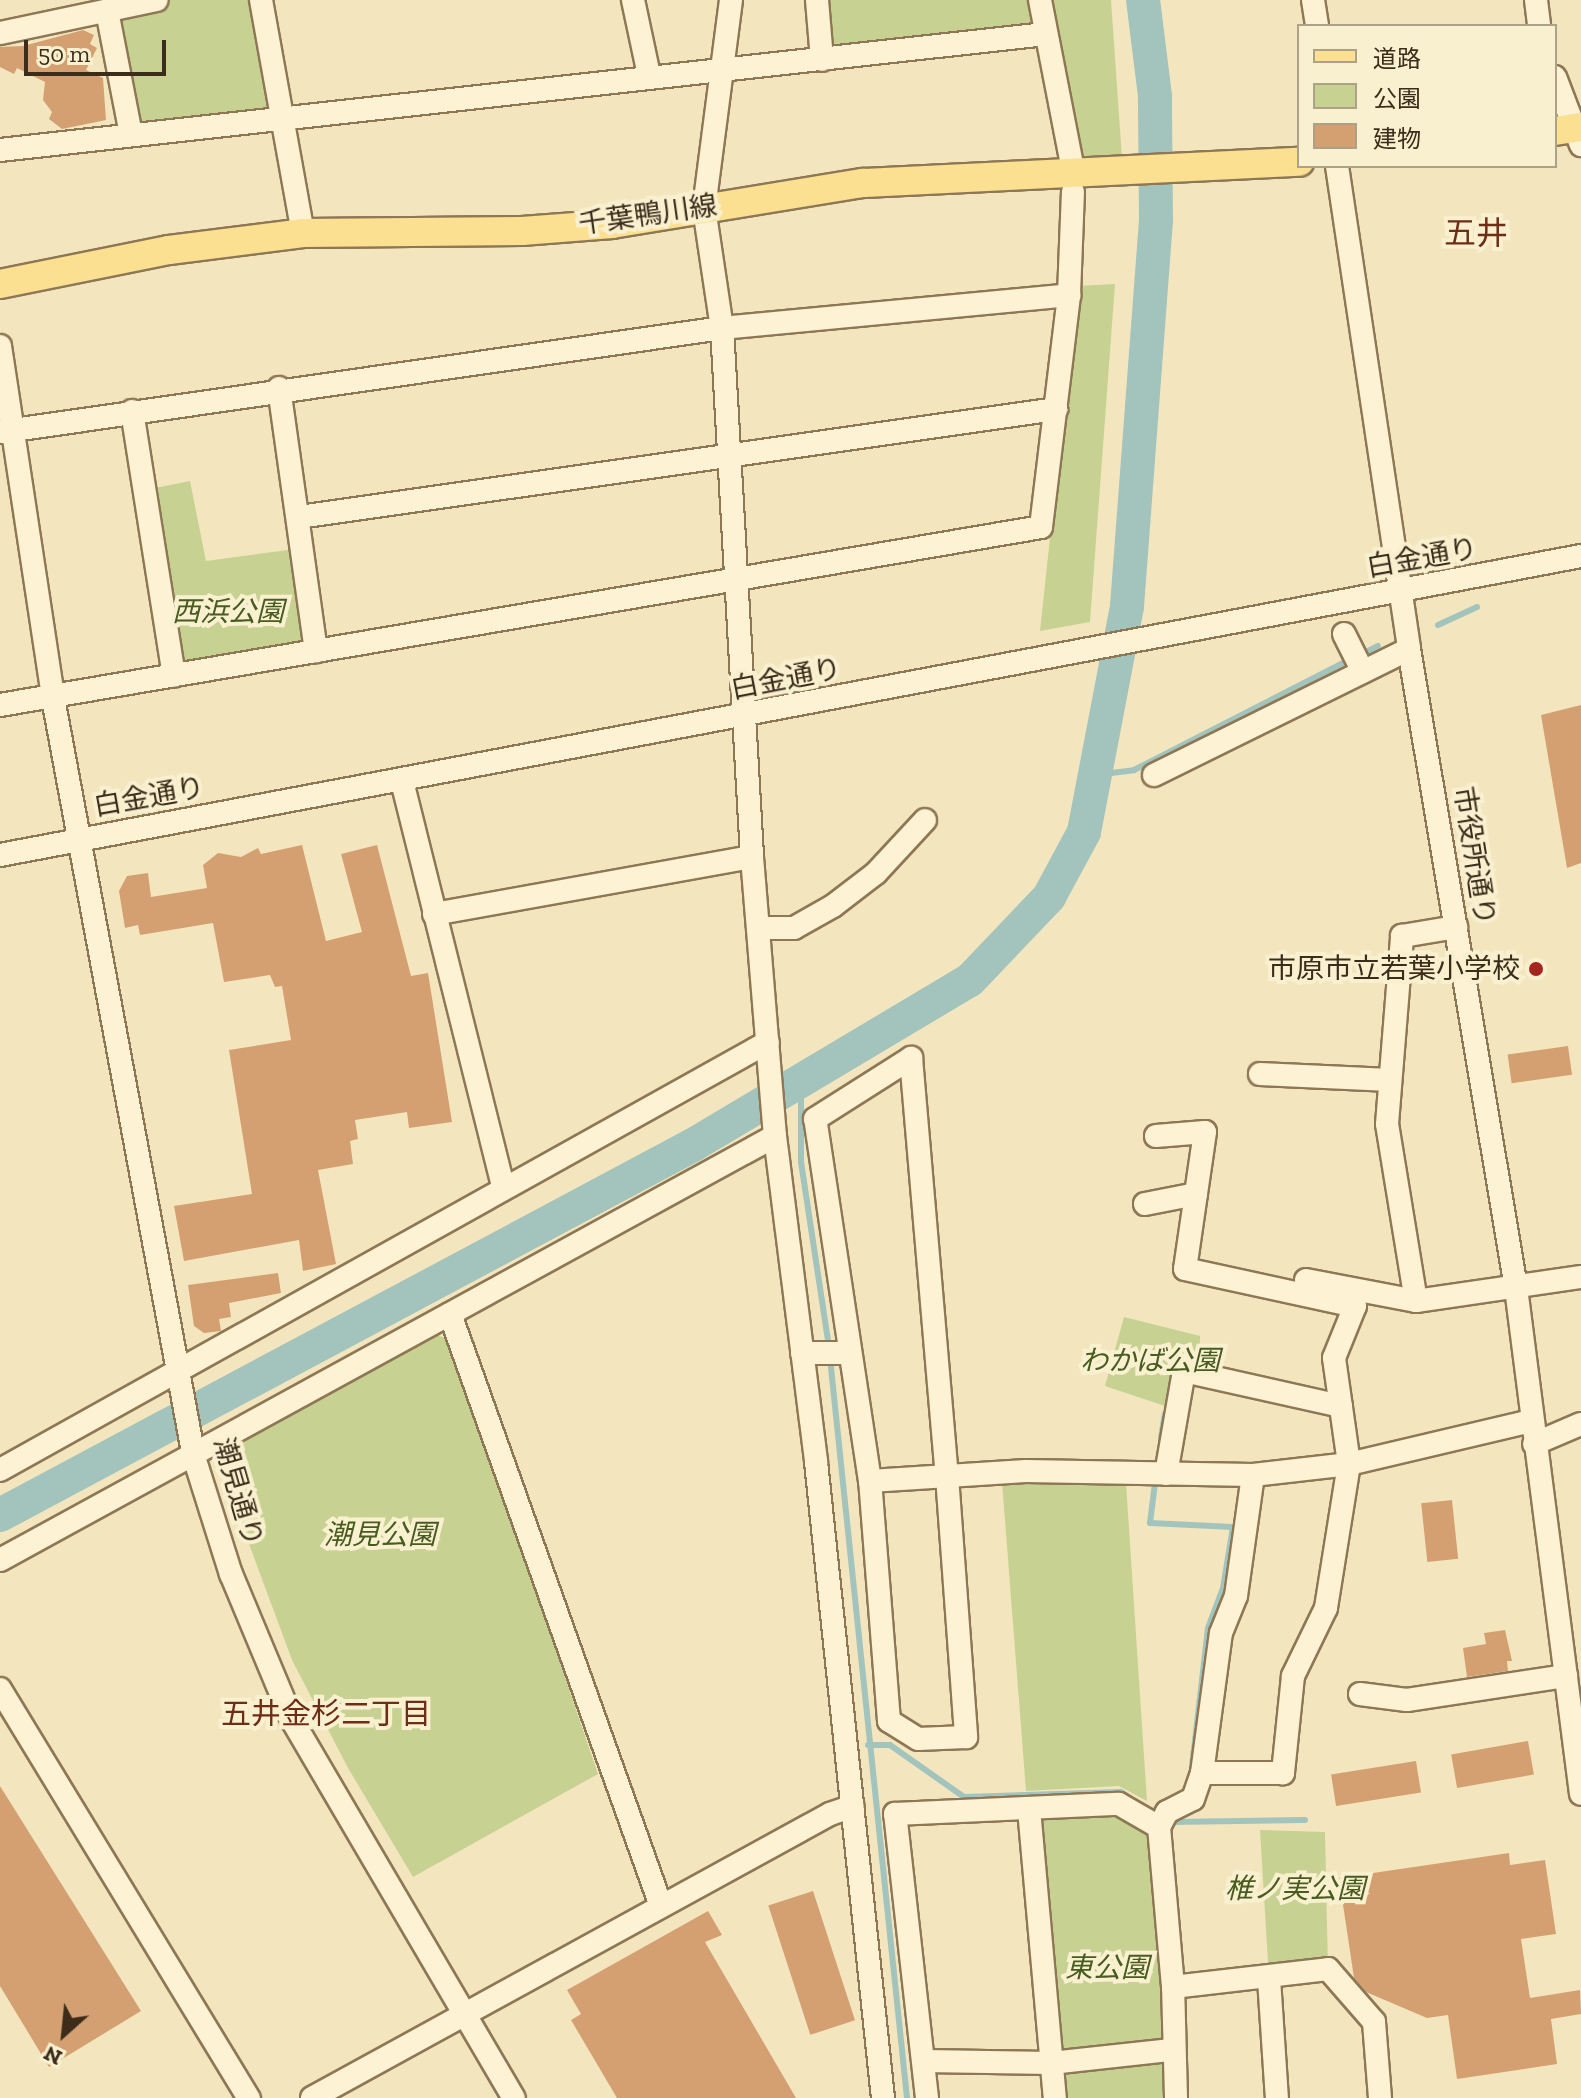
<!DOCTYPE html>
<html>
<head>
<meta charset="utf-8">
<style>
	body { margin:0 }
	#map { position:relative; width:1581px; height:2098px; overflow:hidden; background:#f3e6bf; font-family:"Zilla Slab","Noto Sans JP",serif }
	div>[style] { position:absolute }
	[style*='--x'] { left:calc(var(--x)*1px); top:calc(var(--y)*1px); width:calc(var(--w)*1px); rotate:calc(var(--a)*1deg) }
	.green>* { inset:0; background:#c7d292 }
	.stream>* { height:6px; margin:-3px; padding:0 3px; transform-origin:3px; border-radius:3px; background:#a3c4bc }
	.river>* { height:34px; margin:-17px; padding:0 17px; transform-origin:17px; border-radius:17px; background:#a3c4bc }
	.building>* { inset:0; background:#d5a071; transform-origin:0 0 }
	.roads { filter:drop-shadow(2px 0 #8e7755) drop-shadow(-2px 0 #8e7755) drop-shadow(0 2px #8e7755) drop-shadow(0 -2px #8e7755) }
	.minor>* { height:22px; margin:-11px; padding:0 11px; transform-origin:11px; border-radius:11px; background:#fdf3d4 }
	.major>* { height:28px; margin:-14px; padding:0 14px; transform-origin:14px; border-radius:14px; background:#fbe092 }
	.dots>* { width:22px; height:22px; translate:-50% -50%; box-sizing:border-box; border:4px solid #f9f0d0; border-radius:50% }
	span { translate:-50% -50%; white-space:nowrap; text-align:center; line-height:1.15; -webkit-text-stroke:8px #f9f0d0; paint-order:stroke }
	.street-label { font-size:28px; color:#3c2d1b }
	.park-label { font-size:28px; color:#485b20; font-style:italic }
	.poi-label { font-size:28px; color:#3c2d1b }
	.right { translate:-100% -50%; text-align:right }
	.neighbourhood-label { font-size:30px; color:#6d2d16 }
	.quarter-label { font-size:32px; color:#6d2d16 }
	.legend { position:absolute; left:1297px; top:24px; width:260px; height:144px; box-sizing:border-box; background:#f9f0d0; border:2px solid #ada288; margin:0; padding:10px 14px; list-style:none; font-size:24px; color:#3c2d1b }
	.legend li { display:flex; align-items:center; gap:16px; height:40px }
	.legend b { width:40px; border:2px solid #ada288 }
	.north { position:absolute; left:24px; top:1994px; width:80px; height:80px; -webkit-text-stroke:6px #f9f0d0; paint-order:stroke; rotate:207deg; font-size:22px; font-weight:700; line-height:32px; text-align:center; color:#3c2d1b }
	.north::after { content:''; display:block; margin:auto; width:28px; height:36px; background:#3c2d1b; clip-path:polygon(50% 0,100% 100%,50% 72%,0 100%) }
	.scale { position:absolute; left:24px; top:40px; width:142px; height:36px; box-sizing:border-box; border:4px solid #3c2d1b; border-top:0; padding-left:10px; font-size:24px; line-height:28px; white-space:nowrap; color:#3c2d1b; -webkit-text-stroke:6px #f9f0d0; paint-order:stroke }
</style>
</head>
<body>
<div id="map">
	<div class="green">
		<div style="clip-path:polygon(157px 0,261px 0,281px 120px,131px 134px,107px 11px)"></div>
		<div style="clip-path:polygon(823px 0,1034px 0,1034px 26px,835px 51px,828px 46px)"></div>
		<div style="clip-path:polygon(1048px 0,1111px 0,1122px 158px,1077px 162px)"></div>
		<div style="clip-path:polygon(1115px 284px,1090px 622px,1040px 631px,1077px 286px)"></div>
		<div style="clip-path:polygon(190px 481px,206px 561px,303px 548px,316px 651px,174px 676px,145px 490px)"></div>
		<div style="clip-path:polygon(1124px 1317px,1200px 1336px,1199px 1375px,1184px 1371px,1177px 1410px,1105px 1386px)"></div>
		<div style="clip-path:polygon(436px 1335px,450px 1339px,598px 1774px,413px 1877px,348px 1768px,292px 1660px,219px 1463px,222px 1449px)"></div>
		<div style="clip-path:polygon(1002px 1482px,1126px 1483px,1147px 1801px,1119px 1786px,1026px 1791px)"></div>
		<div style="clip-path:polygon(1119px 1804px,1159px 1827px,1176px 2098px,1055px 2098px,1029px 1809px)"></div>
		<div style="clip-path:polygon(1260px 1830px,1325px 1832px,1328px 1969px,1269px 1979px)"></div>
	</div>
	<div class="stream">
		<div style="--x:1438;--y:625;--w:43;--a:-24.8"></div>
		<div style="--x:1360;--y:655;--w:20;--a:-27"></div>
		<div style="--x:1095;--y:775;--w:39;--a:-7"></div>
		<div style="--x:1134;--y:770;--w:242;--a:-27.1"></div>
		<div style="--x:801;--y:1081;--w:81;--a:90"></div>
		<div style="--x:801;--y:1162;--w:187;--a:81.4"></div>
		<div style="--x:830;--y:1358;--w:744;--a:84.06"></div>
		<div style="--x:1161;--y:1438;--w:24;--a:-81"></div>
		<div style="--x:1155;--y:1483;--w:40;--a:97.1"></div>
		<div style="--x:1150;--y:1523;--w:83;--a:2.8"></div>
		<div style="--x:1233;--y:1527;--w:62;--a:99.3"></div>
		<div style="--x:1223;--y:1588;--w:43;--a:110.6"></div>
		<div style="--x:1208;--y:1628;--w:140;--a:96.6"></div>
		<div style="--x:868;--y:1745;--w:22;--a:0"></div>
		<div style="--x:890;--y:1745;--w:90;--a:35.1"></div>
		<div style="--x:964;--y:1797;--w:157;--a:-1.8"></div>
		<div style="--x:1121;--y:1792;--w:11;--a:34"></div>
		<div style="--x:1172;--y:1822;--w:133;--a:-0.9"></div>
	</div>
	<div class="river">
		<div style="--x:0;--y:1515;--w:786;--a:-28.1"></div>
		<div style="--x:693;--y:1145;--w:322;--a:-30.8"></div>
		<div style="--x:970;--y:980;--w:115;--a:-46.4"></div>
		<div style="--x:1049;--y:897;--w:74;--a:-61.7"></div>
		<div style="--x:1084;--y:832;--w:230;--a:-79.2"></div>
		<div style="--x:1127;--y:606;--w:388;--a:-85.7"></div>
		<div style="--x:1156;--y:219;--w:123;--a:-90.5"></div>
		<div style="--x:1155;--y:96;--w:97;--a:-97.1"></div>
	</div>
	<div class="building">
		<div style="clip-path:polygon(83px 30px,94px 35px,90px 44px,97px 48px,86px 70px,103px 78px,106px 120px,62px 129px,49px 119px,52px 112px,43px 100px,45px 82px,17px 68px,14px 74px,0 67px,0 47px,23px 46px)"></div>
		<div style="clip-path:polygon(1581px 705px,1581px 863px,1567px 868px,1541px 715px)"></div>
		<div style="clip-path:polygon(302px 845px,326px 941px,362px 932px,341px 854px,377px 845px,411px 976px,428px 973px,452px 1122px,409px 1128px,407px 1112px,355px 1120px,358px 1139px,350px 1141px,353px 1164px,318px 1170px,336px 1264px,303px 1271px,299px 1240px,184px 1261px,174px 1206px,252px 1194px,229px 1050px,291px 1040px,282px 986px,275px 987px,270px 975px,224px 982px,213px 923px,140px 935px,138px 925px,125px 928px,119px 891px,127px 876px,148px 873px,151px 897px,207px 888px,203px 865px,218px 853px,241px 857px,258px 848px,261px 854px)"></div>
		<div style="left:1568px;top:1046px;width:29px;height:61px;rotate:82deg"></div>
		<div style="clip-path:polygon(278px 1273px,281px 1293px,229px 1303px,231px 1317px,219px 1319px,221px 1331px,204px 1333px,194px 1326px,188px 1285px)"></div>
		<div style="left:1452px;top:1500px;width:59px;height:31px;rotate:84deg"></div>
		<div style="clip-path:polygon(1505px 1630px,1512px 1661px,1507px 1661px,1508px 1671px,1467px 1677px,1463px 1648px,1486px 1644px,1484px 1633px)"></div>
		<div style="left:1528px;top:1741px;width:34px;height:78px;rotate:80deg"></div>
		<div style="left:1416px;top:1761px;width:32px;height:86px;rotate:81deg"></div>
		<div style="clip-path:polygon(0 1786px,141px 2011px,49px 2067px,0 1986px)"></div>
		<div style="clip-path:polygon(1509px 1853px,1510px 1865px,1545px 1860px,1556px 1934px,1521px 1939px,1530px 1998px,1580px 1990px,1581px 2014px,1551px 2019px,1557px 2064px,1457px 2079px,1448px 2015px,1427px 2018px,1366px 1992px,1354px 1978px,1339px 1878px)"></div>
		<div style="left:813px;top:1891px;width:136px;height:47px;rotate:72deg"></div>
		<div style="clip-path:polygon(708px 1911px,722px 1935px,705px 1942px,796px 2098px,617px 2098px,571px 2020px,581px 2014px,567px 1990px)"></div>
	</div>
	<div class="roads">
		<div class="minor">
			<div style="--x:261;--y:0;--w:237;--a:79.8"></div>
			<div style="--x:633;--y:0;--w:77;--a:78"></div>
			<div style="--x:731;--y:0;--w:210;--a:97.4"></div>
			<div style="--x:704;--y:208;--w:121;--a:81.5"></div>
			<div style="--x:722;--y:328;--w:530;--a:86.75"></div>
			<div style="--x:752;--y:857;--w:280;--a:85.3"></div>
			<div style="--x:775;--y:1136;--w:329;--a:82.8"></div>
			<div style="--x:816;--y:1462;--w:640;--a:83.99"></div>
			<div style="--x:817;--y:0;--w:60;--a:85.2"></div>
			<div style="--x:1040;--y:0;--w:173;--a:79"></div>
			<div style="--x:1313;--y:0;--w:26;--a:81"></div>
			<div style="--x:1536;--y:0;--w:26;--a:83"></div>
			<div style="--x:107;--y:11;--w:125;--a:79"></div>
			<div style="--x:0;--y:33;--w:160;--a:-11.9"></div>
			<div style="--x:1555;--y:77;--w:73;--a:69.1"></div>
			<div style="--x:0;--y:150;--w:1052;--a:-6.33"></div>
			<div style="--x:1337;--y:166;--w:488;--a:81.5"></div>
			<div style="--x:1409;--y:649;--w:648;--a:80.49"></div>
			<div style="--x:1516;--y:1288;--w:510;--a:82.68"></div>
			<div style="--x:0;--y:346;--w:356;--a:81.4"></div>
			<div style="--x:53;--y:698;--w:772;--a:79.48"></div>
			<div style="--x:194;--y:1457;--w:123;--a:72.5"></div>
			<div style="--x:231;--y:1574;--w:158;--a:67.3"></div>
			<div style="--x:292;--y:1720;--w:438;--a:59.6"></div>
			<div style="--x:279;--y:388;--w:266;--a:82"></div>
			<div style="--x:132;--y:411;--w:268;--a:81"></div>
			<div style="--x:0;--y:432;--w:729;--a:-8.2"></div>
			<div style="--x:722;--y:328;--w:349;--a:-5.4"></div>
			<div style="--x:299;--y:517;--w:765;--a:-8.12"></div>
			<div style="--x:1344;--y:634;--w:42;--a:63.4"></div>
			<div style="--x:0;--y:705;--w:1056;--a:-9.7"></div>
			<div style="--x:1041;--y:527;--w:234;--a:-83.1"></div>
			<div style="--x:1069;--y:295;--w:103;--a:-87.8"></div>
			<div style="--x:1154;--y:775;--w:284;--a:-26.3"></div>
			<div style="--x:402;--y:781;--w:417;--a:76"></div>
			<div style="--x:0;--y:855;--w:1609;--a:-10.71"></div>
			<div style="--x:434;--y:914;--w:323;--a:-10.2"></div>
			<div style="--x:758;--y:928;--w:36;--a:0"></div>
			<div style="--x:794;--y:928;--w:45;--a:-29.4"></div>
			<div style="--x:833;--y:906;--w:54;--a:-37.5"></div>
			<div style="--x:876;--y:873;--w:72;--a:-47.2"></div>
			<div style="--x:911;--y:1058;--w:420;--a:85.1"></div>
			<div style="--x:947;--y:1476;--w:262;--a:85.8"></div>
			<div style="--x:966;--y:1737;--w:48;--a:177.6"></div>
			<div style="--x:918;--y:1739;--w:34;--a:-148"></div>
			<div style="--x:889;--y:1721;--w:241;--a:-94.5"></div>
			<div style="--x:870;--y:1481;--w:366;--a:-98.6"></div>
			<div style="--x:815;--y:1119;--w:114;--a:-32.4"></div>
			<div style="--x:1260;--y:1074;--w:130;--a:2.6"></div>
			<div style="--x:1156;--y:1136;--w:49;--a:-4.7"></div>
			<div style="--x:1205;--y:1132;--w:138;--a:98.3"></div>
			<div style="--x:1185;--y:1269;--w:174;--a:12.3"></div>
			<div style="--x:1355;--y:1306;--w:56;--a:112"></div>
			<div style="--x:1334;--y:1358;--w:107;--a:81.9"></div>
			<div style="--x:1349;--y:1464;--w:146;--a:99.1"></div>
			<div style="--x:1326;--y:1608;--w:76;--a:115.9"></div>
			<div style="--x:1293;--y:1676;--w:98;--a:95.9"></div>
			<div style="--x:1283;--y:1773;--w:81;--a:180"></div>
			<div style="--x:1145;--y:1204;--w:52;--a:-11.1"></div>
			<div style="--x:1306;--y:1280;--w:112;--a:10.8"></div>
			<div style="--x:1416;--y:1301;--w:167;--a:-8.3"></div>
			<div style="--x:1416;--y:1301;--w:179;--a:-99.3"></div>
			<div style="--x:1387;--y:1124;--w:189;--a:-85.4"></div>
			<div style="--x:1402;--y:936;--w:55;--a:-9.5"></div>
			<div style="--x:450;--y:1314;--w:628;--a:70.38"></div>
			<div style="--x:802;--y:1353;--w:48;--a:0"></div>
			<div style="--x:1534;--y:1444;--w:51;--a:-23.1"></div>
			<div style="--x:0;--y:1470;--w:879;--a:-29.13"></div>
			<div style="--x:1166;--y:1474;--w:105;--a:-80.1"></div>
			<div style="--x:1184;--y:1371;--w:161;--a:12.6"></div>
			<div style="--x:870;--y:1481;--w:156;--a:-3.7"></div>
			<div style="--x:1026;--y:1471;--w:227;--a:1"></div>
			<div style="--x:1253;--y:1475;--w:97;--a:-6.5"></div>
			<div style="--x:1349;--y:1464;--w:187;--a:-13.3"></div>
			<div style="--x:0;--y:1560;--w:883;--a:-28.68"></div>
			<div style="--x:0;--y:1689;--w:479;--a:58.7"></div>
			<div style="--x:1360;--y:1694;--w:47;--a:7.3"></div>
			<div style="--x:1407;--y:1700;--w:161;--a:-8.6"></div>
			<div style="--x:1029;--y:1809;--w:290;--a:84.9"></div>
			<div style="--x:1269;--y:1979;--w:119;--a:86.2"></div>
			<div style="--x:1173;--y:1987;--w:156;--a:-6.6"></div>
			<div style="--x:1328;--y:1969;--w:70;--a:49"></div>
			<div style="--x:1374;--y:2022;--w:76;--a:85.5"></div>
			<div style="--x:924;--y:2061;--w:127;--a:0.9"></div>
			<div style="--x:1051;--y:2063;--w:121;--a:-6.2"></div>
			<div style="--x:312;--y:2098;--w:591;--a:-28.73"></div>
			<div style="--x:830;--y:1814;--w:24;--a:-19"></div>
			<div style="--x:927;--y:2098;--w:286;--a:-96.4"></div>
			<div style="--x:895;--y:1814;--w:224;--a:-2.6"></div>
			<div style="--x:1119;--y:1804;--w:46;--a:29.9"></div>
			<div style="--x:1176;--y:2098;--w:111;--a:-91.5"></div>
			<div style="--x:1173;--y:1987;--w:161;--a:-95"></div>
			<div style="--x:1159;--y:1827;--w:17;--a:-62"></div>
			<div style="--x:1167;--y:1812;--w:29;--a:-27"></div>
			<div style="--x:1193;--y:1799;--w:28;--a:-71"></div>
			<div style="--x:1202;--y:1773;--w:141;--a:-82.3"></div>
			<div style="--x:1221;--y:1633;--w:40;--a:-68"></div>
			<div style="--x:1236;--y:1596;--w:122;--a:-82"></div>
		</div>
		<div class="major">
			<div style="--x:1555;--y:131;--w:26;--a:-9"></div>
			<div style="--x:0;--y:284;--w:172;--a:-11.4"></div>
			<div style="--x:169;--y:250;--w:135;--a:-7.2"></div>
			<div style="--x:303;--y:233;--w:219;--a:-0.5"></div>
			<div style="--x:522;--y:231;--w:90;--a:-4.4"></div>
			<div style="--x:612;--y:224;--w:254;--a:-9.3"></div>
			<div style="--x:863;--y:183;--w:437;--a:-2.8"></div>
		</div>
	</div>
	<div class="dots">
		<div style="left:1536px;top:969px;background:#a4251e"></div>
	</div>
	<div class="street-label">
		<span style="left:648px;top:215px;rotate:-8deg">千葉鴨川線</span>
		<span style="left:1422px;top:558px;rotate:-10deg">白金通り</span>
		<span style="left:786px;top:679px;rotate:-11deg">白金通り</span>
		<span style="left:149px;top:797px;rotate:-10deg">白金通り</span>
		<span style="left:1474px;top:856px;rotate:81deg">市役所通り</span>
		<span style="left:238px;top:1492px;rotate:74deg">潮見通り</span>
	</div>
	<div class="park-label">
		<span style="left:228px;top:612px">西浜公園</span>
		<span style="left:1150px;top:1361px">わかば公園</span>
		<span style="left:380px;top:1535px">潮見公園</span>
		<span style="left:1295px;top:1889px">椎ノ実公園</span>
		<span style="left:1107px;top:1968px">東公園</span>
	</div>
	<div class="poi-label">
		<span class="right" style="left:1520px;top:969px">市原市立若葉小学校</span>
	</div>
	<div class="neighbourhood-label">
		<span style="left:326px;top:1714px">五井金杉二丁目</span>
	</div>
	<div class="quarter-label">
		<span style="left:1476px;top:233px">五井</span>
	</div>
	<ul class="legend">
	<li><b style="height:10px;background:#fbe092"></b>道路</li>
	<li><b style="height:22px;background:#c7d292"></b>公園</li>
	<li><b style="height:22px;background:#d5a071"></b>建物</li>
	</ul>
	<div class="north">N</div>
	<div class="scale">50 m</div>
</div>
</body>
</html>
